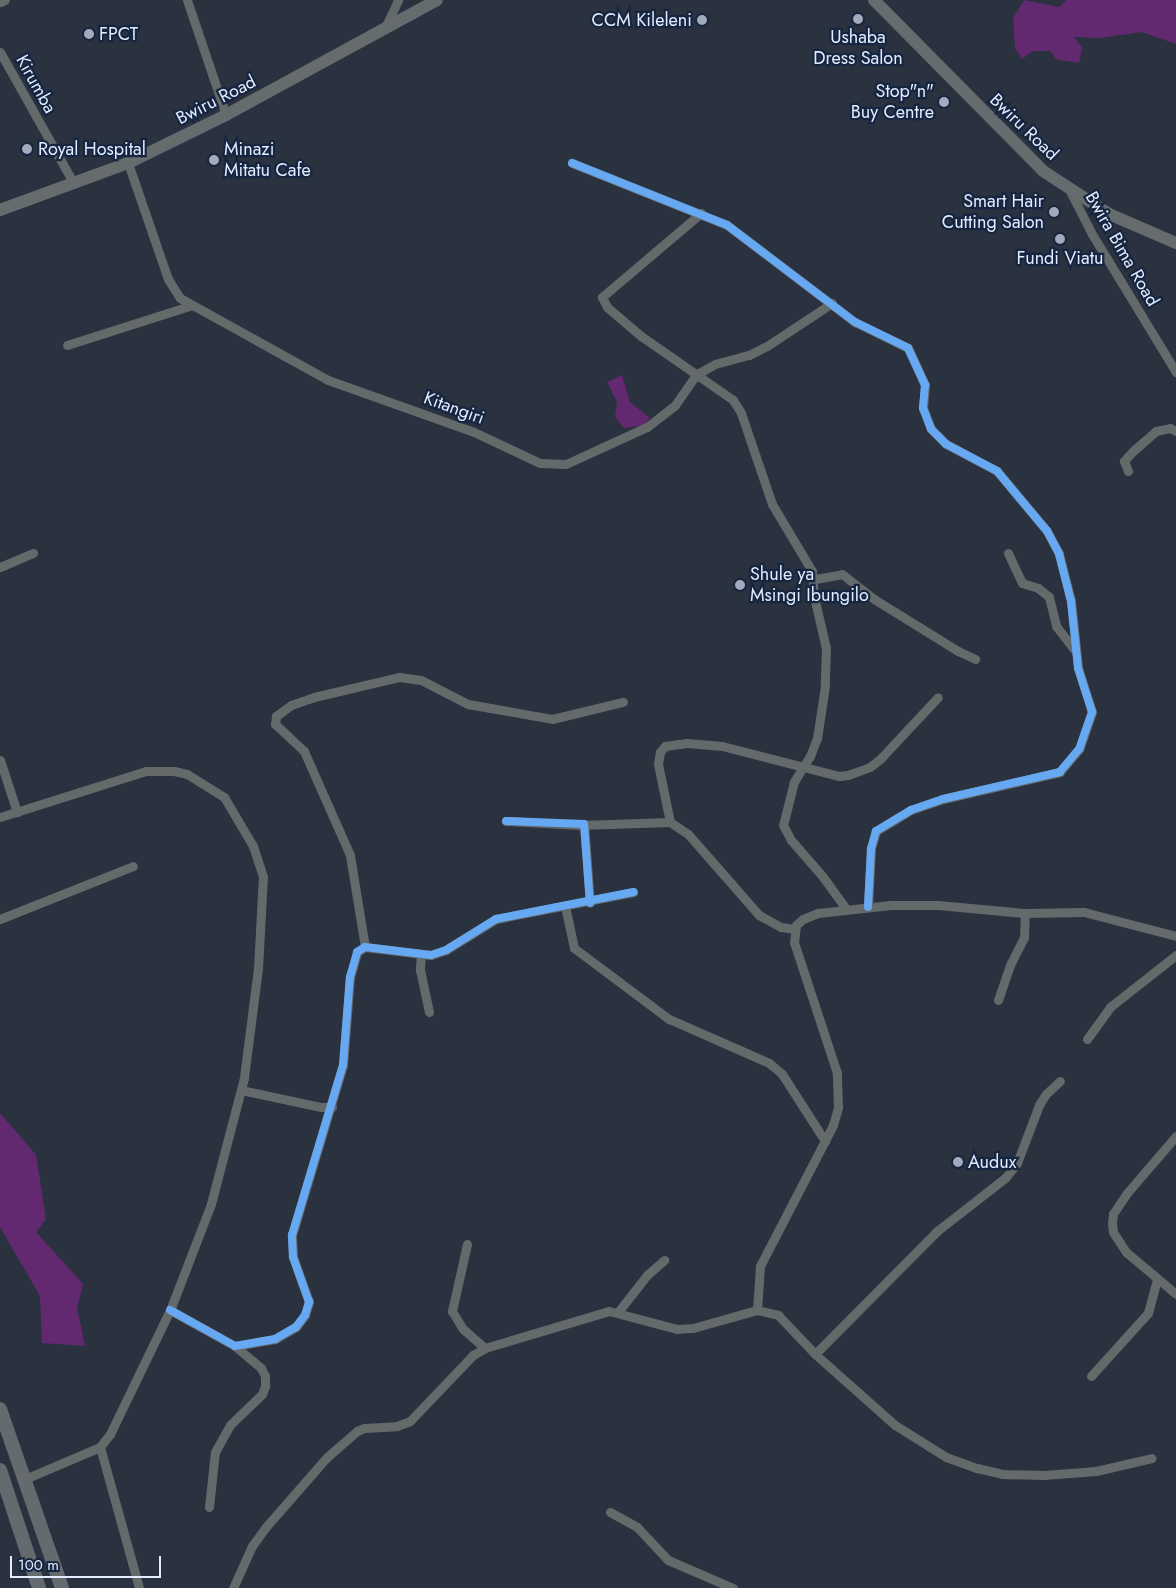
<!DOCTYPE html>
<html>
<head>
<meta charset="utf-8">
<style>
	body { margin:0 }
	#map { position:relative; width:1176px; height:1588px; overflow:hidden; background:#2a3240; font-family:Jost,sans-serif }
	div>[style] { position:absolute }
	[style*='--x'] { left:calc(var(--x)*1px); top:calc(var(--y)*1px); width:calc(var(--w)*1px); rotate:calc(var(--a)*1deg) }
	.green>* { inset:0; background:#622970 }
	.street>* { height:9px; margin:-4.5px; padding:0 4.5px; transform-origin:4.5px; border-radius:4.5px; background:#64696a }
	.secondary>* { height:12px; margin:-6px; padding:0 6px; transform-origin:6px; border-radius:6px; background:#666c6e }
	.primary>* { height:14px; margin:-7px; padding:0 7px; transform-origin:7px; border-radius:7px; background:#646a6e }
	.cycleway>* { height:8px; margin:-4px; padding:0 4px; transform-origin:4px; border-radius:4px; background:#66a8f1 }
	.dots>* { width:14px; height:14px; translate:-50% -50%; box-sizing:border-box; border:2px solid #162540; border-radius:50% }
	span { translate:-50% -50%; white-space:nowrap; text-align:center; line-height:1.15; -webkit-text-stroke:4.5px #162540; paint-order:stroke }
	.poi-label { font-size:18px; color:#e1ecfe }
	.right { translate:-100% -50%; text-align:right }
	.left { translate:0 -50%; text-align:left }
	.street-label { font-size:18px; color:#e1ecfe }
	.scale { position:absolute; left:10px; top:1556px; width:151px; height:22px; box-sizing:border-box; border:2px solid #e1ecfe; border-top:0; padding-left:6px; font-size:15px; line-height:18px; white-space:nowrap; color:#e1ecfe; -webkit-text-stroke:4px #162540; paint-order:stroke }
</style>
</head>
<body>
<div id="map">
	<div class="green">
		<div style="clip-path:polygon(1024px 0,1060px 7px,1066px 0,1176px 0,1176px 44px,1142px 32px,1100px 38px,1074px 37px,1082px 48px,1079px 63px,1055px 59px,1051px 51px,1033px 51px,1022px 59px,1015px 48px,1013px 18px)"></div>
		<div style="clip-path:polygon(622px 375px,630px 402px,650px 418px,644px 425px,624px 428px,615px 417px,617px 402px,607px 382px)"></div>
		<div style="clip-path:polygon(0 1113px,36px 1155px,46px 1219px,36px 1232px,83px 1284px,77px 1308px,85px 1346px,42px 1343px,40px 1296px,0 1227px)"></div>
	</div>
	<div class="street">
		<div style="--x:187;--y:0;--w:121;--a:71.3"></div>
		<div style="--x:0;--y:2;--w:5;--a:-22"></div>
		<div style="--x:386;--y:26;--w:29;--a:-65"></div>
		<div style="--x:0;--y:52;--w:151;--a:60.7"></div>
		<div style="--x:128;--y:163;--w:123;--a:71"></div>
		<div style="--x:168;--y:279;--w:22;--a:58"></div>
		<div style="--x:180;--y:298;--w:169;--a:29"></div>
		<div style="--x:328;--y:380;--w:155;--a:19.6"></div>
		<div style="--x:474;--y:432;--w:73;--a:25.2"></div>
		<div style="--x:540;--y:463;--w:26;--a:2"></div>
		<div style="--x:566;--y:464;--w:89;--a:-24.6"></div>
		<div style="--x:647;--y:427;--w:36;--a:-38"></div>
		<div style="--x:675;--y:405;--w:38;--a:-55"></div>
		<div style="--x:697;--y:374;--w:21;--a:-29"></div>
		<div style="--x:715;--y:364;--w:35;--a:-15"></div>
		<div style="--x:749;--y:355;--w:20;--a:-27"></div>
		<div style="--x:767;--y:346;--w:78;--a:-33.5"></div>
		<div style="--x:572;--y:163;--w:167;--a:21.8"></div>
		<div style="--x:727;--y:225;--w:161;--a:37.2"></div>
		<div style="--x:855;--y:322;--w:59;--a:26.1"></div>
		<div style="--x:908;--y:348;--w:41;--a:65.3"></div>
		<div style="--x:925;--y:385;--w:23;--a:95"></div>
		<div style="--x:923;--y:408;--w:22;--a:69"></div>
		<div style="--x:931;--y:429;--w:21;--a:45"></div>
		<div style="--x:946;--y:444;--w:58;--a:27.9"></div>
		<div style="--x:997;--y:471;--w:78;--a:50.2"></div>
		<div style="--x:1047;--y:531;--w:26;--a:62"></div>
		<div style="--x:1059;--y:554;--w:49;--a:75.7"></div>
		<div style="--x:1071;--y:601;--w:67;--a:84"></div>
		<div style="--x:1078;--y:668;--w:46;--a:72.3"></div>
		<div style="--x:1092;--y:712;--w:39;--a:109"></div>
		<div style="--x:1079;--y:749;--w:30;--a:130"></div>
		<div style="--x:1060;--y:772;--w:120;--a:167"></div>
		<div style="--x:943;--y:799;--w:34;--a:161"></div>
		<div style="--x:911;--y:810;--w:41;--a:149"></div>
		<div style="--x:876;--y:831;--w:19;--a:106"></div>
		<div style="--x:871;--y:849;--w:58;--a:93"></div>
		<div style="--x:1071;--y:193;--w:46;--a:62.9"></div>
		<div style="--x:1092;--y:234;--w:162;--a:58.7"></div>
		<div style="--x:701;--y:213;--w:130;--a:139.7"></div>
		<div style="--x:602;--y:297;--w:11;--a:63"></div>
		<div style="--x:607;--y:307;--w:45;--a:40.5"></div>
		<div style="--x:641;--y:336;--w:112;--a:34.8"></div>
		<div style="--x:733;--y:400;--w:15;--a:58"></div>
		<div style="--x:741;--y:413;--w:96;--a:71.2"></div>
		<div style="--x:772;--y:504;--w:78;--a:59.2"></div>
		<div style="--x:812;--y:571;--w:26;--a:86"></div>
		<div style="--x:814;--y:597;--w:52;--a:76.8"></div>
		<div style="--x:826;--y:648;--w:38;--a:92"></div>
		<div style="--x:825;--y:686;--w:53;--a:98.7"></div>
		<div style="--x:817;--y:738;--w:19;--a:111"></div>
		<div style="--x:810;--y:756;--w:31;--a:122"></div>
		<div style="--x:794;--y:782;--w:44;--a:104.3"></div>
		<div style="--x:783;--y:825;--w:17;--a:62"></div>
		<div style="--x:791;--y:840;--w:49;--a:49.1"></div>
		<div style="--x:823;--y:877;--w:39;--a:54"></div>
		<div style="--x:67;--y:345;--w:131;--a:-17.7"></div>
		<div style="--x:1128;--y:471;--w:11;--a:-112"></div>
		<div style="--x:1124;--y:461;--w:13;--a:-48"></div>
		<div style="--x:1133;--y:451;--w:30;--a:-41"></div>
		<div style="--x:1156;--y:431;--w:14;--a:-12"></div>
		<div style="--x:1170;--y:428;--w:7;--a:27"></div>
		<div style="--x:1008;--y:553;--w:33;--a:65"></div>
		<div style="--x:1022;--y:583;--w:17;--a:17"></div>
		<div style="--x:1038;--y:588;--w:14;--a:39"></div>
		<div style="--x:1049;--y:597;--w:30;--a:76"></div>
		<div style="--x:1056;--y:626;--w:31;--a:52"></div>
		<div style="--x:0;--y:567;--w:36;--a:-23"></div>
		<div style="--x:815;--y:579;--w:27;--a:-10"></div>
		<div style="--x:842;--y:574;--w:41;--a:38"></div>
		<div style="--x:874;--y:599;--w:99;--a:31.8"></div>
		<div style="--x:958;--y:651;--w:19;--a:25"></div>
		<div style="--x:0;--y:760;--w:55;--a:71.9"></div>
		<div style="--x:0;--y:817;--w:153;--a:-17.5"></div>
		<div style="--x:146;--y:771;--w:28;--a:0"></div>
		<div style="--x:174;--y:771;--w:13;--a:13"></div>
		<div style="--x:187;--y:774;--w:44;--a:31.9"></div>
		<div style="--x:224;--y:797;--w:57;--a:59.4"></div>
		<div style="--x:253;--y:846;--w:32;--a:72"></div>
		<div style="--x:263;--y:876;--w:92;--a:93.1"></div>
		<div style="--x:258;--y:968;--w:111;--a:97.3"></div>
		<div style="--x:244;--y:1078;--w:130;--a:104.7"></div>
		<div style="--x:211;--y:1204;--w:114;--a:111.1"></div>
		<div style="--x:170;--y:1310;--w:138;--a:115.8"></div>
		<div style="--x:110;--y:1434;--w:16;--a:128"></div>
		<div style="--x:100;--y:1447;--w:82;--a:156.9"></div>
		<div style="--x:506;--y:821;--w:74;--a:3.1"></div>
		<div style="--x:580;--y:825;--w:90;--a:-1.9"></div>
		<div style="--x:670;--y:822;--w:22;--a:34"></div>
		<div style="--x:688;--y:834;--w:108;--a:48.8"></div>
		<div style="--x:759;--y:915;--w:25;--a:29"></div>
		<div style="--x:781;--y:927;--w:14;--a:8"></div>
		<div style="--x:670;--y:822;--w:59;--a:-101.7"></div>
		<div style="--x:658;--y:764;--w:12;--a:-81"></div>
		<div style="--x:660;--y:752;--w:8;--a:-50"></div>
		<div style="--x:665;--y:746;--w:22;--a:-8"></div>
		<div style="--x:687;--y:743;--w:35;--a:5"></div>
		<div style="--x:722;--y:746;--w:121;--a:14.4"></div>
		<div style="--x:839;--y:776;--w:9;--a:-6"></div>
		<div style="--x:848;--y:775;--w:23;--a:-20"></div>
		<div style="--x:870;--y:767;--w:14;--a:-39"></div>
		<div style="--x:881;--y:758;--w:83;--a:-46.9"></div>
		<div style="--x:584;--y:824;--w:79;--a:85.7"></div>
		<div style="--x:565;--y:906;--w:43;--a:77.9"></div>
		<div style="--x:574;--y:948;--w:119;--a:36.8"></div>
		<div style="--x:669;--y:1019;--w:109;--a:23.7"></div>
		<div style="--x:769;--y:1063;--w:17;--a:40"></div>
		<div style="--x:782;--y:1074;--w:80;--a:57.3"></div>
		<div style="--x:0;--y:919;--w:143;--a:-21.7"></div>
		<div style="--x:365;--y:947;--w:93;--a:-99.3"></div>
		<div style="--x:350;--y:855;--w:114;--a:-113.9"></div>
		<div style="--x:304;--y:751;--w:40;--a:-137"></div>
		<div style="--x:275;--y:724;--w:8;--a:-83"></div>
		<div style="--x:276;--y:716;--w:19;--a:-36"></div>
		<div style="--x:291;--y:705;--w:24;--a:-19"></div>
		<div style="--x:314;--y:697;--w:87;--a:-13.2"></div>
		<div style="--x:399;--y:677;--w:22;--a:8"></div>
		<div style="--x:421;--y:680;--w:53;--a:27.1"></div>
		<div style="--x:468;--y:704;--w:85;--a:10.1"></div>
		<div style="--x:552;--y:719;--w:73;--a:-13.5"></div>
		<div style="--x:421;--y:954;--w:16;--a:94"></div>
		<div style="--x:420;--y:970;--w:43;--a:77.9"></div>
		<div style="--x:998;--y:1000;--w:39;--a:-71"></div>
		<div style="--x:1011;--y:963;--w:28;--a:-63"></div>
		<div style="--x:1024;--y:938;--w:25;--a:-88"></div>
		<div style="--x:1087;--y:1039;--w:39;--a:-54"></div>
		<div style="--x:1110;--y:1007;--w:84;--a:-38.2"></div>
		<div style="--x:241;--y:1090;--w:82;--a:12"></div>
		<div style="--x:321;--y:1107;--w:11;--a:0"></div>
		<div style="--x:1176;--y:1136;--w:75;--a:130.7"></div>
		<div style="--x:1127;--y:1193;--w:25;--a:124"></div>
		<div style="--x:1113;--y:1214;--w:9;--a:96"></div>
		<div style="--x:1112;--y:1223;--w:9;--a:84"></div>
		<div style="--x:1113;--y:1232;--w:24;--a:57"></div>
		<div style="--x:1126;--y:1252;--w:65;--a:40"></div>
		<div style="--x:467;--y:1244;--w:69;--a:102.6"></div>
		<div style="--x:452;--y:1311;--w:21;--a:59"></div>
		<div style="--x:463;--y:1329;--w:29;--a:41"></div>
		<div style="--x:170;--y:1310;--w:74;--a:29"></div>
		<div style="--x:235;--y:1346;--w:41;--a:-9.9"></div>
		<div style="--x:275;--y:1339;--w:24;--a:-30"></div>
		<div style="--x:296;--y:1327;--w:15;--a:-53"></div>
		<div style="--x:305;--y:1315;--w:14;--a:-73"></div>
		<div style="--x:309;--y:1302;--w:48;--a:-109.6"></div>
		<div style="--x:293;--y:1257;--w:22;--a:-93"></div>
		<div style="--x:292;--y:1235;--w:177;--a:-73.3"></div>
		<div style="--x:343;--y:1065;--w:88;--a:-85.5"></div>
		<div style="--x:350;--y:977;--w:26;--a:-74"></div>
		<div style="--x:357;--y:952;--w:9;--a:-32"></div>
		<div style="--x:365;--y:947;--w:66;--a:6.9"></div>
		<div style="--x:431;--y:955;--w:16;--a:-18"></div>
		<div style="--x:446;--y:950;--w:59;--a:-31.8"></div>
		<div style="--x:496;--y:919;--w:140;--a:-11.1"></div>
		<div style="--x:757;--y:1310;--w:44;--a:-86.1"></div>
		<div style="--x:760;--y:1266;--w:159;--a:-62.6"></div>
		<div style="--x:833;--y:1125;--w:19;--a:-74"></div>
		<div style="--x:838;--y:1107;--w:34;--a:-92"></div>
		<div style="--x:837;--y:1073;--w:138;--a:-108.2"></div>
		<div style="--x:794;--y:942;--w:17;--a:-83"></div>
		<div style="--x:796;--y:925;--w:9;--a:-41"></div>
		<div style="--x:803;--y:919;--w:16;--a:-22"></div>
		<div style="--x:818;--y:913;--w:73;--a:-6.3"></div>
		<div style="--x:891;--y:905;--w:47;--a:0"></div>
		<div style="--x:938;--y:905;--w:87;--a:5.3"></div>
		<div style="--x:1025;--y:913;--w:59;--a:-1"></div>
		<div style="--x:1084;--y:912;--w:95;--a:14.6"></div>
		<div style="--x:618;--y:1312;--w:47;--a:-51.9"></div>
		<div style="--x:647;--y:1275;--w:23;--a:-41"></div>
		<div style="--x:815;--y:1354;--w:173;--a:-45.2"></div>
		<div style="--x:937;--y:1231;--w:86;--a:-37.9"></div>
		<div style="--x:1005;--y:1178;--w:19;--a:-51"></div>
		<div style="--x:1017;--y:1163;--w:62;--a:-69.2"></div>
		<div style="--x:1039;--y:1105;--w:13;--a:-58"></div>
		<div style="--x:1046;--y:1094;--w:19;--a:-43"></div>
		<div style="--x:1091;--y:1376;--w:85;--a:-47.9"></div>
		<div style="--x:1148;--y:1313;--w:35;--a:-75"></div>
		<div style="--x:100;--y:1447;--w:146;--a:74.5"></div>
		<div style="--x:209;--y:1507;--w:55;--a:-83.8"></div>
		<div style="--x:215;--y:1452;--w:31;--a:-61"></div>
		<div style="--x:230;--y:1425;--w:45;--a:-44.1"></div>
		<div style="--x:262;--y:1394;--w:9;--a:-69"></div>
		<div style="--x:265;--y:1386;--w:10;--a:-90"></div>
		<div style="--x:265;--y:1376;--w:9;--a:-117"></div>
		<div style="--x:261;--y:1368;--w:34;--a:-140"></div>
		<div style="--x:610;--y:1512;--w:31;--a:29"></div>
		<div style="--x:637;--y:1527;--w:45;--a:46.8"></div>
		<div style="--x:668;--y:1560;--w:71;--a:23.3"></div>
		<div style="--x:233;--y:1588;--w:46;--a:-65.7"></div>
		<div style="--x:252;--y:1546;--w:22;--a:-54"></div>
		<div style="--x:265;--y:1528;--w:93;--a:-48.9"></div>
		<div style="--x:326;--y:1458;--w:41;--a:-41.1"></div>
		<div style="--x:357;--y:1431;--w:8;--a:-23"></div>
		<div style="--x:364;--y:1428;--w:33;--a:-3"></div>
		<div style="--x:397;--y:1426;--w:14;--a:-21"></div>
		<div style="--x:410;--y:1421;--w:91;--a:-46.3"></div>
		<div style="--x:473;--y:1355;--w:14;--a:-30"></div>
		<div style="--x:485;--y:1348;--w:129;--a:-16.6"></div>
		<div style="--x:609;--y:1311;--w:70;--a:14.8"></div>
		<div style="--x:677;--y:1329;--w:16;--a:-4"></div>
		<div style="--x:693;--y:1328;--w:66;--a:-15.7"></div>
		<div style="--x:757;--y:1310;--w:22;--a:13"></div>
		<div style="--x:778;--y:1315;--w:54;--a:46.5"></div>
		<div style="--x:815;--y:1354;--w:107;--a:41.6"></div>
		<div style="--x:895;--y:1425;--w:60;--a:32.1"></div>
		<div style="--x:946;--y:1457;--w:33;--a:20"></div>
		<div style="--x:977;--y:1468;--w:26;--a:13"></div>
		<div style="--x:1002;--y:1474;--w:42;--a:1.4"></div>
		<div style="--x:1044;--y:1475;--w:52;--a:-4.4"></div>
		<div style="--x:1096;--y:1471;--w:57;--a:-13.1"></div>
	</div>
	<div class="secondary">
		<div style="--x:874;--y:0;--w:240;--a:45.3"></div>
		<div style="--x:1043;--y:171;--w:79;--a:33.1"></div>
		<div style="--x:1109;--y:214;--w:73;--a:23.4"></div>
		<div style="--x:0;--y:210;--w:136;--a:-20.2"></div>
		<div style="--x:128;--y:163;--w:109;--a:-26.1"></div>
		<div style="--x:226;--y:115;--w:240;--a:-28.6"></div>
	</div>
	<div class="primary">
		<div style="--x:0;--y:1409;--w:189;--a:70.9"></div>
		<div style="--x:0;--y:1470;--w:124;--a:71.7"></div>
	</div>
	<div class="cycleway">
		<div style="--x:572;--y:163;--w:167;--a:21.8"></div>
		<div style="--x:727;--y:225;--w:161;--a:37.2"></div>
		<div style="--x:855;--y:322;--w:59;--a:26.1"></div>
		<div style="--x:908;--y:348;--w:41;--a:65.3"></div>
		<div style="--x:925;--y:385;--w:23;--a:95"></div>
		<div style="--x:923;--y:408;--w:22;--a:69"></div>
		<div style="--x:931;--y:429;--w:21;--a:45"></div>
		<div style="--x:946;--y:444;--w:58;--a:27.9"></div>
		<div style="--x:997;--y:471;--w:78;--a:50.2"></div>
		<div style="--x:1047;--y:531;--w:26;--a:62"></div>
		<div style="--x:1059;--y:554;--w:49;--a:75.7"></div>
		<div style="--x:1071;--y:601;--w:67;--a:84"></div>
		<div style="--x:1078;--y:668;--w:46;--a:72.3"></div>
		<div style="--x:1092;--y:712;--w:39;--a:109"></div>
		<div style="--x:1079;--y:749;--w:30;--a:130"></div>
		<div style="--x:1060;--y:772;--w:120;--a:167"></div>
		<div style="--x:943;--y:799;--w:34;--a:161"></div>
		<div style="--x:911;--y:810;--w:41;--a:149"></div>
		<div style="--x:876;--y:831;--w:19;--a:106"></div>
		<div style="--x:871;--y:849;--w:58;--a:93"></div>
		<div style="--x:506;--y:821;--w:78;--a:2.2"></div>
		<div style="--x:584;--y:824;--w:79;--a:85.7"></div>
		<div style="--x:170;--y:1310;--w:74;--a:29"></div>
		<div style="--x:235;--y:1346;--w:41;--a:-9.9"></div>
		<div style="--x:275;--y:1339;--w:24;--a:-30"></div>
		<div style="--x:296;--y:1327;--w:15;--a:-53"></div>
		<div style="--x:305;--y:1315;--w:14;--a:-73"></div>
		<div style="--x:309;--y:1302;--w:48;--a:-109.6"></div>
		<div style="--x:293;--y:1257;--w:22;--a:-93"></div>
		<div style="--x:292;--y:1235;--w:177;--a:-73.3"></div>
		<div style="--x:343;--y:1065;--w:88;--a:-85.5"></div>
		<div style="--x:350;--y:977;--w:26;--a:-74"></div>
		<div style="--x:357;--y:952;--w:9;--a:-32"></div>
		<div style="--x:365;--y:947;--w:66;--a:6.9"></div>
		<div style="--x:431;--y:955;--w:16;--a:-18"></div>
		<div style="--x:446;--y:950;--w:59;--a:-31.8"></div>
		<div style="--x:496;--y:919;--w:140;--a:-11.1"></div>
	</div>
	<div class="dots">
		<div style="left:858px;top:19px;background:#a1abbc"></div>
		<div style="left:702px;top:20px;background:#a1abbc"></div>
		<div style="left:89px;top:34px;background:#a1abbc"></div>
		<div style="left:944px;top:102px;background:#a1abbc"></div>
		<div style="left:27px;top:149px;background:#a1abbc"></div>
		<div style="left:214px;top:160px;background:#a1abbc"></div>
		<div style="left:1054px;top:212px;background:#a1abbc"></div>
		<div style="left:1060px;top:239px;background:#a1abbc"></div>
		<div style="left:740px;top:585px;background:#a1abbc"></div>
		<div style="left:958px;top:1162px;background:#a1abbc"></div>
	</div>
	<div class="poi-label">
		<span class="right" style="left:692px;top:20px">CCM Kileleni</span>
		<span class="left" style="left:99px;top:34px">FPCT</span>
		<span style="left:858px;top:48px">Ushaba<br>Dress Salon</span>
		<span class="right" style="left:934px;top:102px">Stop"n"<br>Buy Centre</span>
		<span class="left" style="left:38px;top:149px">Royal Hospital</span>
		<span class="left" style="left:224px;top:160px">Minazi<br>Mitatu Cafe</span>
		<span class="right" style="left:1044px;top:212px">Smart Hair<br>Cutting Salon</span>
		<span style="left:1060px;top:258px">Fundi Viatu</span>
		<span class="left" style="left:750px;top:585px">Shule ya<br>Msingi Ibungilo</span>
		<span class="left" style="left:968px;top:1162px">Audux</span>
	</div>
	<div class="street-label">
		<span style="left:36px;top:84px;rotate:61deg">Kirumba</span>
		<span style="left:216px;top:100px;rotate:-27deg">Bwiru Road</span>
		<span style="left:1024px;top:127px;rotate:44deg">Bwiru Road</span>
		<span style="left:1122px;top:249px;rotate:60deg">Bwira Bima Road</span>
		<span style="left:454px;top:408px;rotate:20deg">Kitangiri</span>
	</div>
	<div class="scale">100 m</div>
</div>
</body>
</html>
